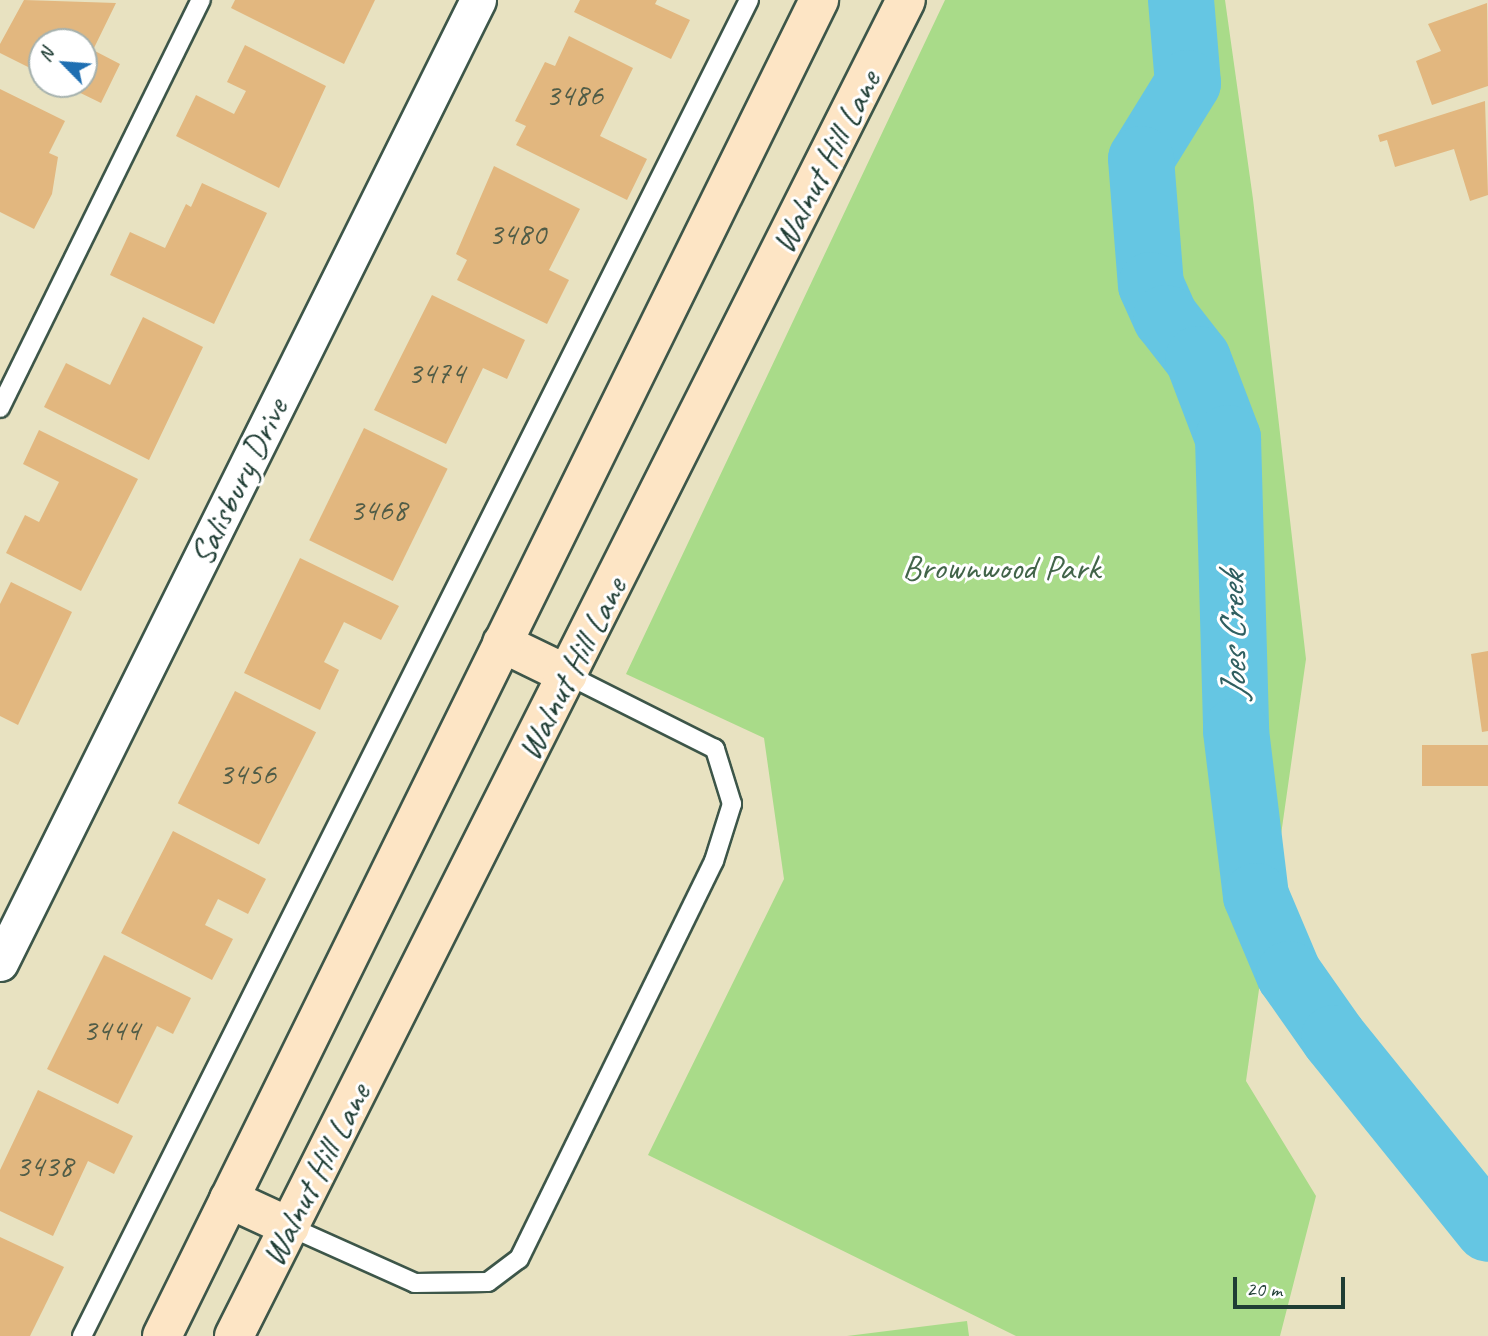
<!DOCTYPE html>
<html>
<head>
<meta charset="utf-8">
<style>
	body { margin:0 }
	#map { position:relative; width:1488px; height:1336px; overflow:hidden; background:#e8e2c1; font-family:Caveat,sans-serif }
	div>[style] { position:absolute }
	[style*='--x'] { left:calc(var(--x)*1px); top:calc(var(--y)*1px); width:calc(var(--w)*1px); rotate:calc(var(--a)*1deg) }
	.green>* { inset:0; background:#a9db89 }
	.river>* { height:66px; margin:-33px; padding:0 33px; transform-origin:33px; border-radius:33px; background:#65c6e3 }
	.building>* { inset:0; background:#e2b77f; transform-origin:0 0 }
	.roads { filter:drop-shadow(2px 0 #3d5649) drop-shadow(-2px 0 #3d5649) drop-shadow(0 2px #3d5649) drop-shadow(0 -2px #3d5649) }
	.lane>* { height:18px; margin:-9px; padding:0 9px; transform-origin:9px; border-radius:9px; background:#fff }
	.street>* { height:35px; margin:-17.5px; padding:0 17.5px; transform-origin:17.5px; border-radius:17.5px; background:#fff }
	.secondary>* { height:38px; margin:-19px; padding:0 19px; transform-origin:19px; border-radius:19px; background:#fde5c5 }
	span { translate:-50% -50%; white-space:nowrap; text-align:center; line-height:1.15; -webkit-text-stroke:6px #fff; paint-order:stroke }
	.number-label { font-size:32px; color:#505c47 }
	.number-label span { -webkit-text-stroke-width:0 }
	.street-label { font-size:35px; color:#1f3d34 }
	.park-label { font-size:35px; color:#426449 }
	.water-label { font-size:37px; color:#305f60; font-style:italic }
	.north { position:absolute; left:28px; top:28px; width:70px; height:70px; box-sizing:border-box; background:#fff; border:2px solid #a5b1ae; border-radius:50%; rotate:295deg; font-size:19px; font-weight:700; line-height:28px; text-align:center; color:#1f3d34 }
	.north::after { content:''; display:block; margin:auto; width:24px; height:32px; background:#1f6fb2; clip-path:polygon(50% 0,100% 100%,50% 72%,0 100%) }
	.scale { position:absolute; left:1233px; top:1277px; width:112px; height:32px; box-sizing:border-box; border:4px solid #1f3d34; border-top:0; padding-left:9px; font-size:21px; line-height:24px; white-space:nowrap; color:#1f3d34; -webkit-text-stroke:5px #fff; paint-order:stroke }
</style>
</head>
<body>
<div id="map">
	<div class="green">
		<div style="clip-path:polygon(945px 0,1225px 0,1253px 199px,1306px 659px,1246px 1081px,1316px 1196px,1280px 1336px,1016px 1336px,648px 1155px,784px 879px,764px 738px,626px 674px)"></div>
		<div style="clip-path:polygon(967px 1321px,969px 1336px,847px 1336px)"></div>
	</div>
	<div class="river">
		<div style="--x:1181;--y:0;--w:83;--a:85.2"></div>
		<div style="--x:1188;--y:83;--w:89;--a:121.7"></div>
		<div style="--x:1141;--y:159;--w:126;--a:85.5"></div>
		<div style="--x:1151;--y:285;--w:36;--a:66"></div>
		<div style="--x:1166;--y:318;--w:52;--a:52"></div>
		<div style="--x:1198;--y:359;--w:85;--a:69.2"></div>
		<div style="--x:1228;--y:438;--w:293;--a:88.4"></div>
		<div style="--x:1236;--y:731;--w:166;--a:83.1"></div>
		<div style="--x:1256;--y:896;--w:85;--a:67.1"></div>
		<div style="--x:1289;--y:974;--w:78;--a:54.9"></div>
		<div style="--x:1334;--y:1038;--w:245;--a:51.1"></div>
	</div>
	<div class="building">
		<div style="clip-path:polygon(24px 0,116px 3px,93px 50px,120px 64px,101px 103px,62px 84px,84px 84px,84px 42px,42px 42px,42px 74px,0 53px,0 44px)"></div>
		<div style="clip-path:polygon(235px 0,375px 0,344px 64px,231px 8px)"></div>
		<div style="clip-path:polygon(580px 0,657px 0,655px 4px,690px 20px,671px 59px,574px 12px)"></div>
		<div style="clip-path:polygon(1487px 3px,1488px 86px,1432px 105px,1416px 61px,1441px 51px,1428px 24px)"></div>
		<div style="clip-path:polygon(569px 36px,633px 68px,600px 136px,647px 159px,627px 200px,516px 145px,526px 126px,515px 121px,545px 62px,555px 66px)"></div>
		<div style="clip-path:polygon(245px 45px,326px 86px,279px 188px,176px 136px,196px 95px,234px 114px,246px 91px,227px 82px)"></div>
		<div style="clip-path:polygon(0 89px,65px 121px,49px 153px,58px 157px,52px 194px,34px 229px,0 212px)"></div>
		<div style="clip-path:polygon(1485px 101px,1488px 195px,1470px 201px,1454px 149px,1395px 167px,1387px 140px,1380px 142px,1378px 135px)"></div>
		<div style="clip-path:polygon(494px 166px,580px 209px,549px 270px,569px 280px,547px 324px,457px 280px,467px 260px,456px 254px)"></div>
		<div style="clip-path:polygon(202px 183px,267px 213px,214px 324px,110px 275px,130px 232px,165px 248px,186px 204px,191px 207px)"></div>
		<div style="clip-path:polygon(432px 295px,525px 340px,507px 379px,483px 368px,446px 444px,374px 410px)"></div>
		<div style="clip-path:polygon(143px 317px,203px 347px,149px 460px,44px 407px,66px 363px,110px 385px)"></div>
		<div style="left:364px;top:428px;width:93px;height:125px;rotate:26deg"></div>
		<div style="clip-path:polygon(39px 430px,138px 479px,81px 591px,6px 553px,25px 515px,39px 522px,59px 482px,23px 464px)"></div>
		<div style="clip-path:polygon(300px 558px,399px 606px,381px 640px,344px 622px,324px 662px,339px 670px,320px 710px,244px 673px)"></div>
		<div style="clip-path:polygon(11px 582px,72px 612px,18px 725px,0 716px,0 604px)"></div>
		<div style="clip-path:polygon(1488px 651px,1488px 731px,1482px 732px,1471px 654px)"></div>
		<div style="left:235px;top:691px;width:91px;height:126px;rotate:27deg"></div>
		<div style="left:1488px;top:745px;width:41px;height:66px;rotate:90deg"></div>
		<div style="clip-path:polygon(173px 831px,266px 879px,248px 914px,218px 899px,205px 925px,233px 939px,212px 980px,121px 933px)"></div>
		<div style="clip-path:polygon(104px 955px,191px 998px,173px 1034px,157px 1026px,118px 1104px,47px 1069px)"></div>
		<div style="clip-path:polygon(38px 1090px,133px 1136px,114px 1174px,88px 1161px,53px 1236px,0 1211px,0 1170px)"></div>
		<div style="clip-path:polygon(0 1237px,64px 1267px,30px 1336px,0 1336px)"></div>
	</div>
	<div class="roads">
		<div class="lane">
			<div style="--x:0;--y:408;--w:455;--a:-63.8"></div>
			<div style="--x:290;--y:1227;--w:137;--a:24.1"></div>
			<div style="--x:415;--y:1283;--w:73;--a:-0.8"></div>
			<div style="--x:488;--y:1282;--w:39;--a:-37"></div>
			<div style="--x:519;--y:1259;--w:443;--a:-63.9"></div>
			<div style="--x:714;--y:861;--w:60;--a:-72.5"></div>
			<div style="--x:732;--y:804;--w:58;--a:-107.2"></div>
			<div style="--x:715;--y:749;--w:165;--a:-153.3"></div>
			<div style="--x:82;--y:1336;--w:1493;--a:-63.47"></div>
		</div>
		<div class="street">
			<div style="--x:0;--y:963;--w:1075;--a:-63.6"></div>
		</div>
		<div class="secondary">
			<div style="--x:502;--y:643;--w:73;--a:25.9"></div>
			<div style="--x:229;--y:1199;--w:67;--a:24.7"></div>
			<div style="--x:162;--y:1336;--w:1489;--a:-63.81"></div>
			<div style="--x:234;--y:1336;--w:1495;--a:-63.3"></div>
		</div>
	</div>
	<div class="number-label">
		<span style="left:574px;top:95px">3486</span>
		<span style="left:517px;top:234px">3480</span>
		<span style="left:436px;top:373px">3474</span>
		<span style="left:378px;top:510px">3468</span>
		<span style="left:247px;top:774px">3456</span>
		<span style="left:111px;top:1030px">3444</span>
		<span style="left:44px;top:1166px">3438</span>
	</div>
	<div class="street-label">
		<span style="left:826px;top:162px;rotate:-63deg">Walnut Hill Lane</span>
		<span style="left:239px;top:482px;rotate:-64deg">Salisbury Drive</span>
		<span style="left:572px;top:669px;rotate:-63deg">Walnut Hill Lane</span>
		<span style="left:316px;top:1175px;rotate:-63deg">Walnut Hill Lane</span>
	</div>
	<div class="park-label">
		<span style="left:1001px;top:568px">Brownwood Park</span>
	</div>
	<div class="water-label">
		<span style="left:1233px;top:636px;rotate:-91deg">Joes Creek</span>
	</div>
	<div class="north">N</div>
	<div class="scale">20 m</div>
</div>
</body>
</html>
